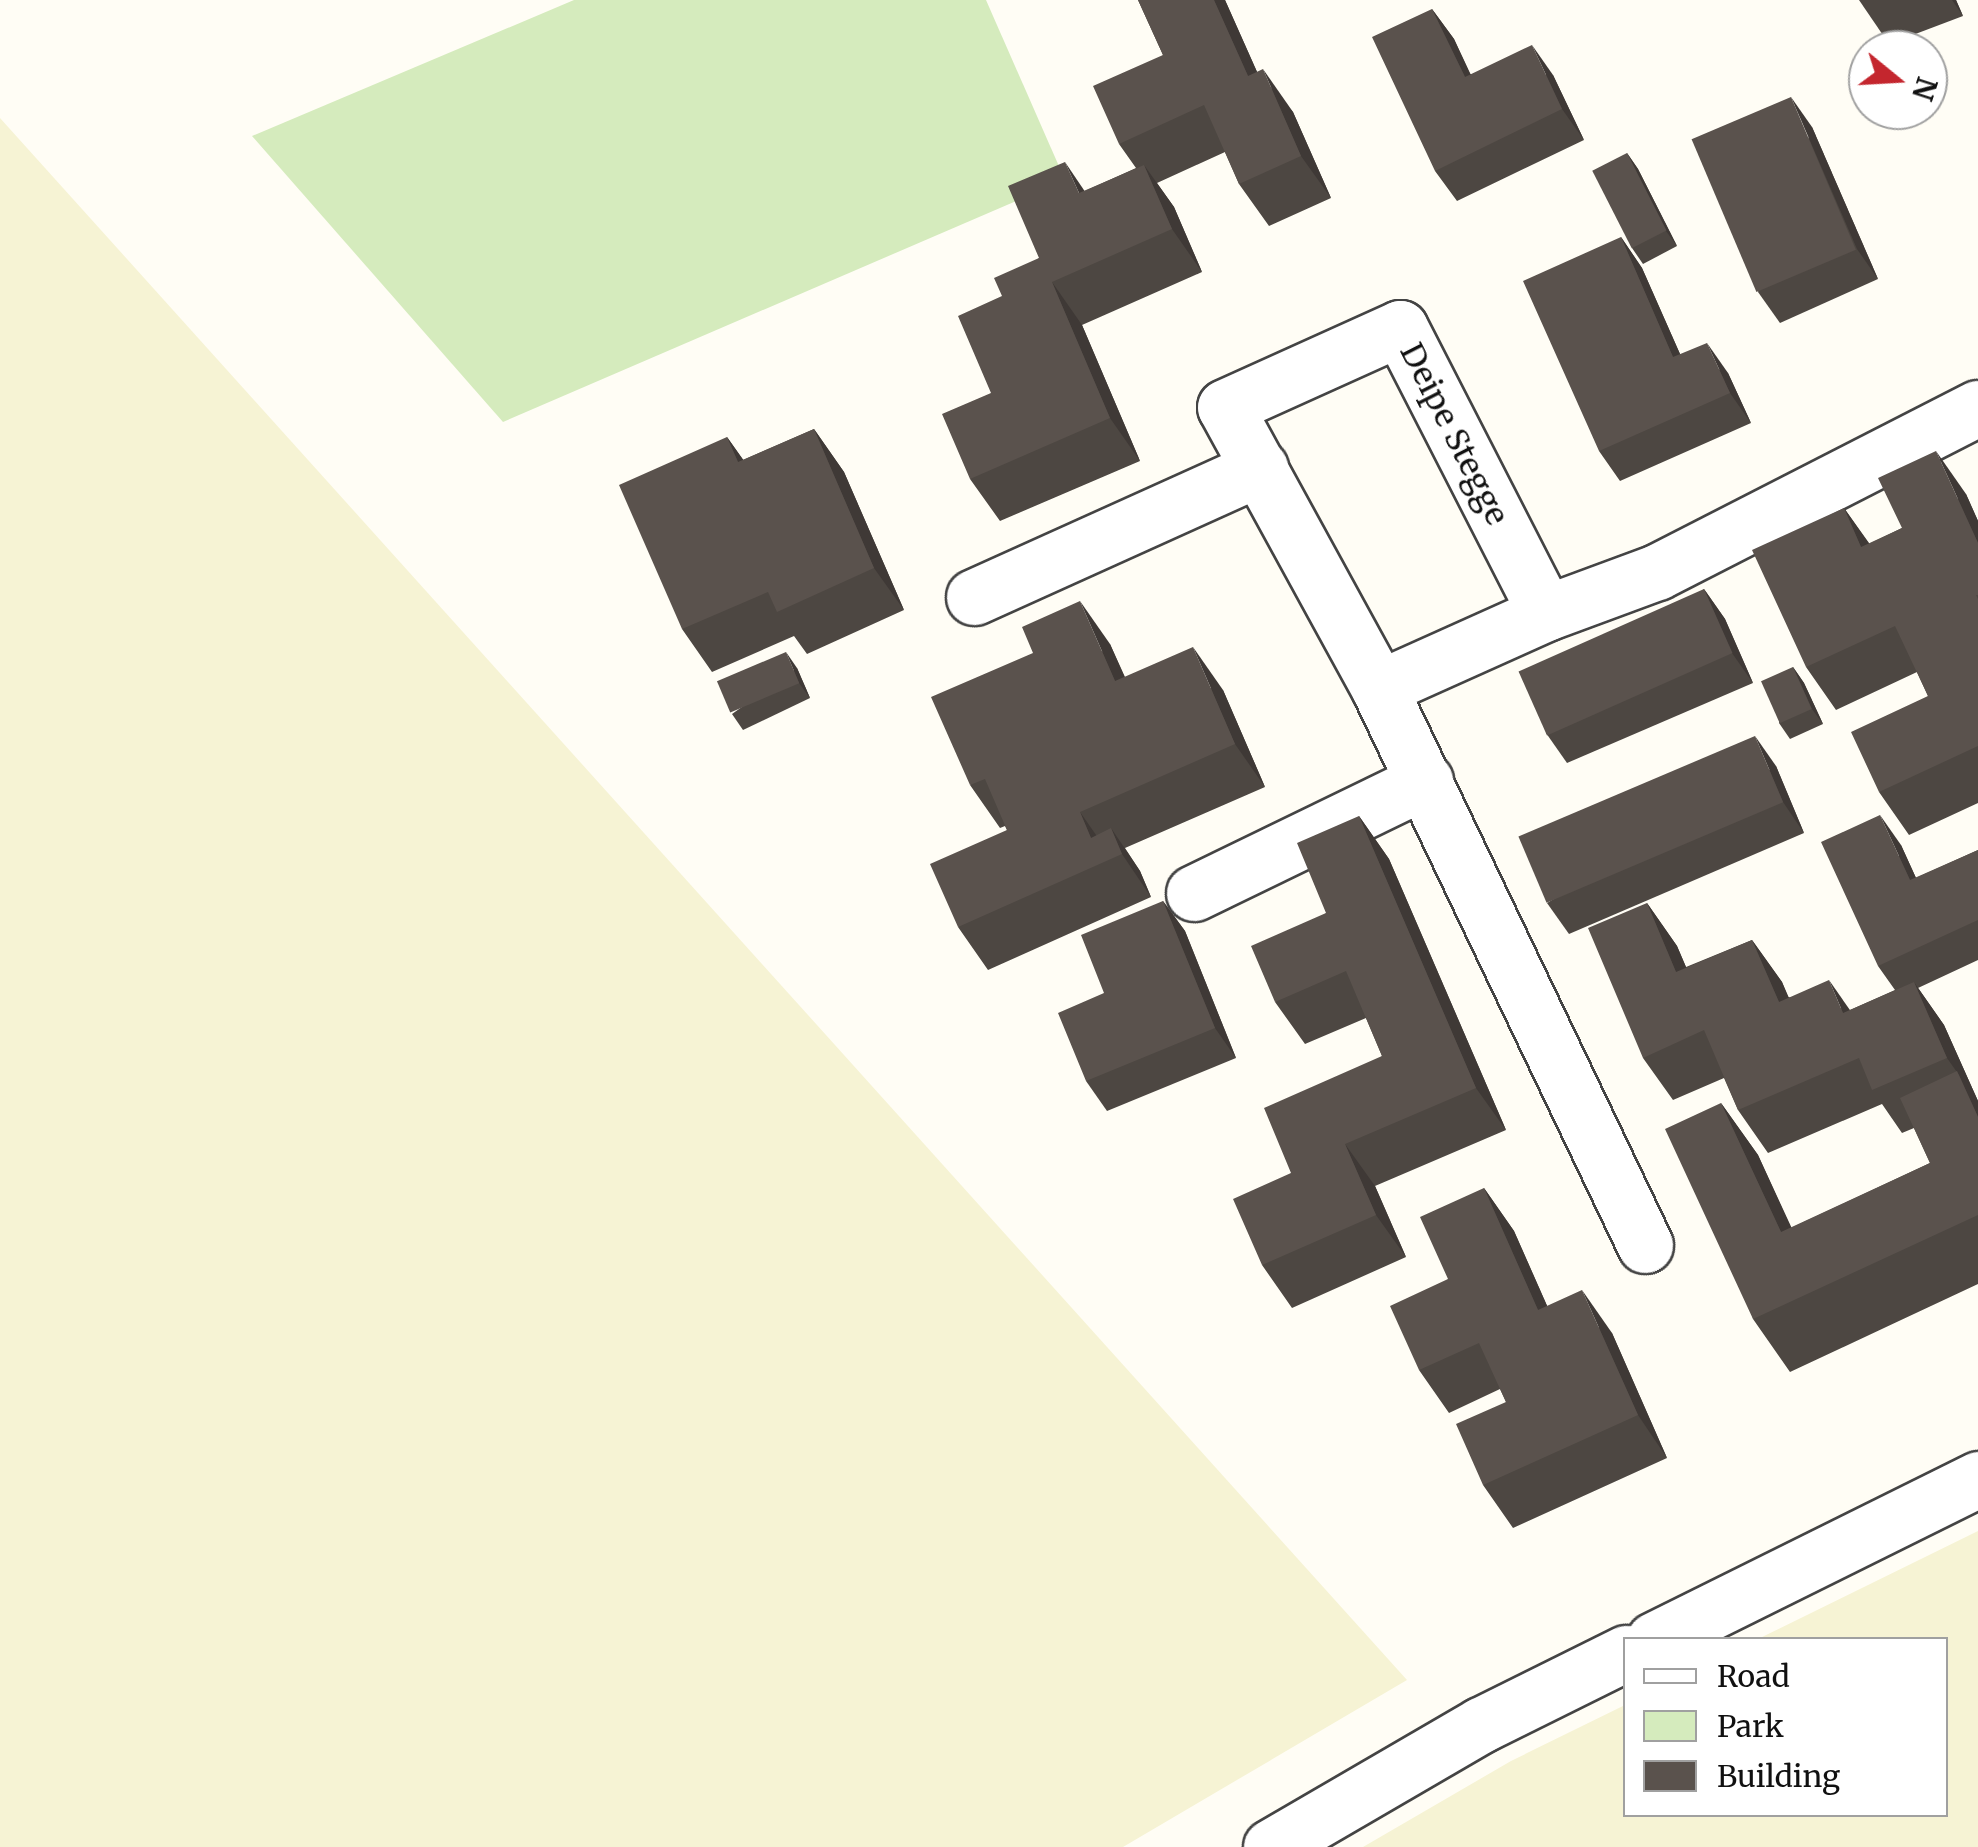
<!DOCTYPE html>
<html>
<head>
<meta charset="utf-8">
<style>
	body { margin:0 }
	#map { position:relative; width:1978px; height:1847px; overflow:hidden; background:#fffdf5; font-family:Merriweather,serif }
	div>[style] { position:absolute }
	[style*='--x'] { left:calc(var(--x)*1px); top:calc(var(--y)*1px); width:calc(var(--w)*1px); rotate:calc(var(--a)*1deg) }
	.farmland>* { inset:0; background:#f6f3d4 }
	.green>* { inset:0; background:#d5ebbd }
	.roads { filter:drop-shadow(2px 0 #444) drop-shadow(-2px 0 #444) drop-shadow(0 2px #444) drop-shadow(0 -2px #444) }
	.street>* { height:55px; margin:-27.5px; padding:0 27.5px; transform-origin:27.5px; border-radius:27.5px; background:#fff }
	.wall>* { inset:0; background:#4d4742 }
	.shaded-wall>* { inset:0; background:#3f3936 }
	.building>* { inset:0; background:#5a524d; transform-origin:0 0 }
	span { translate:-50% -50%; white-space:nowrap; text-align:center; line-height:1.15; -webkit-text-stroke:10px #fff; paint-order:stroke }
	.street-label { font-size:32px; color:#111 }
	.legend { position:absolute; left:1623px; top:1637px; width:325px; height:180px; box-sizing:border-box; background:#fff; border:2px solid #a0a0a0; margin:0; padding:12px 18px; list-style:none; font-size:30px; color:#111 }
	.legend li { display:flex; align-items:center; gap:20px; height:50px }
	.legend b { width:50px; border:2px solid #a0a0a0 }
	.north { position:absolute; left:1848px; top:30px; width:100px; height:100px; box-sizing:border-box; background:#fff; border:2px solid #a0a0a0; border-radius:50%; rotate:108deg; font-size:28px; font-weight:700; line-height:40px; text-align:center; color:#111 }
	.north::after { content:''; display:block; margin:auto; width:35px; height:45px; background:#c4262e; clip-path:polygon(50% 0,100% 100%,50% 72%,0 100%) }
</style>
</head>
<body>
<div id="map">
	<div class="farmland">
		<div style="clip-path:polygon(0 118px,1407px 1680px,1123px 1847px,0 1847px)"></div>
		<div style="clip-path:polygon(1978px 1531px,1978px 1847px,1363px 1847px,1511px 1761px,1625px 1705px,1626px 1814px,1946px 1814px,1946px 1640px,1758px 1639px)"></div>
	</div>
	<div class="green">
		<div style="clip-path:polygon(574px 0,986px 0,1065px 180px,503px 422px,252px 136px)"></div>
	</div>
	<div class="roads">
		<div class="street">
			<div style="--x:974;--y:597;--w:314;--a:-24.3"></div>
			<div style="--x:1379;--y:688;--w:183;--a:-24.2"></div>
			<div style="--x:1194;--y:893;--w:257;--a:-25.9"></div>
			<div style="--x:1645;--y:1245;--w:617;--a:-115.53"></div>
			<div style="--x:1379;--y:688;--w:320;--a:-118.7"></div>
			<div style="--x:1225;--y:407;--w:192;--a:-24.3"></div>
			<div style="--x:1400;--y:328;--w:320;--a:62.9"></div>
			<div style="--x:1546;--y:613;--w:118;--a:-20.3"></div>
			<div style="--x:1657;--y:572;--w:360;--a:-27.1"></div>
			<div style="--x:1654;--y:1640;--w:362;--a:-26.4"></div>
			<div style="--x:1271;--y:1847;--w:243;--a:-30.2"></div>
			<div style="--x:1481;--y:1725;--w:162;--a:-26.4"></div>
		</div>
	</div>
	<div class="wall">
		<div style="clip-path:polygon(1138px 0,1225px 0,1257px 72px,1293px 112px,1331px 198px,1269px 226px,1239px 184px,1225px 152px,1157px 183px,1174px 207px,1202px 272px,1082px 325px,1140px 461px,1000px 521px,970px 479px,991px 393px,1002px 296px,1039px 258px,1085px 191px,1136px 168px,1119px 144px,1163px 55px)"></div>
		<div style="clip-path:polygon(1859px 0,1956px 0,1963px 16px,1889px 44px)"></div>
		<div style="clip-path:polygon(1432px 9px,1454px 39px,1470px 74px,1553px 75px,1584px 140px,1457px 201px,1435px 171px)"></div>
		<div style="clip-path:polygon(1812px 127px,1878px 279px,1780px 323px,1758px 292px)"></div>
		<div style="clip-path:polygon(1627px 153px,1638px 169px,1677px 246px,1643px 264px,1632px 248px)"></div>
		<div style="clip-path:polygon(1621px 237px,1642px 268px,1680px 354px,1728px 373px,1751px 423px,1620px 481px,1599px 451px)"></div>
		<div style="clip-path:polygon(814px 429px,844px 472px,904px 610px,807px 654px,794px 636px,712px 672px,682px 629px,727px 437px,743px 460px)"></div>
		<div style="clip-path:polygon(1966px 494px,1978px 521px,1978px 803px,1909px 835px,1879px 792px,1928px 696px,1917px 672px,1836px 710px,1806px 667px,1844px 508px,1869px 544px,1902px 528px)"></div>
		<div style="clip-path:polygon(1704px 589px,1725px 619px,1753px 683px,1567px 763px,1546px 733px)"></div>
		<div style="clip-path:polygon(1110px 644px,1125px 677px,1223px 690px,1265px 787px,1125px 848px,1140px 871px,1151px 897px,988px 970px,958px 927px,1007px 830px,1005px 826px,1000px 828px,970px 785px)"></div>
		<div style="clip-path:polygon(1793px 667px,1804px 683px,1823px 724px,1790px 739px,1779px 723px)"></div>
		<div style="clip-path:polygon(797px 668px,810px 698px,743px 730px,732px 714px)"></div>
		<div style="clip-path:polygon(1776px 766px,1804px 833px,1569px 934px,1547px 903px)"></div>
		<div style="clip-path:polygon(1359px 816px,1389px 859px,1506px 1130px,1375px 1186px,1406px 1257px,1292px 1308px,1262px 1265px,1291px 1173px,1382px 1056px,1366px 1018px,1305px 1044px,1275px 1002px,1326px 913px)"></div>
		<div style="clip-path:polygon(1901px 845px,1916px 878px,1978px 850px,1978px 960px,1918px 988px,1944px 1025px,1978px 1101px,1978px 1284px,1790px 1372px,1753px 1319px,1721px 1103px,1758px 1155px,1791px 1228px,1930px 1163px,1914px 1128px,1902px 1133px,1882px 1104px,1768px 1153px,1738px 1110px,1724px 1078px,1673px 1100px,1643px 1058px,1647px 903px,1677px 946px,1686px 967px,1752px 940px,1782px 982px,1788px 997px,1850px 1010px,1895px 990px,1878px 966px)"></div>
		<div style="clip-path:polygon(1163px 901px,1185px 931px,1236px 1058px,1107px 1111px,1086px 1081px,1104px 993px)"></div>
		<div style="clip-path:polygon(1484px 1188px,1514px 1231px,1547px 1306px,1612px 1333px,1667px 1458px,1513px 1528px,1483px 1485px,1506px 1402px,1500px 1389px,1449px 1413px,1419px 1370px,1448px 1279px)"></div>
	</div>
	<div class="shaded-wall">
		<div style="clip-path:polygon(1214px 0,1225px 0,1278px 119px,1248px 76px)"></div>
		<div style="clip-path:polygon(1952px 0,1956px 0,1963px 16px)"></div>
		<div style="clip-path:polygon(1432px 9px,1454px 39px,1486px 107px,1465px 77px)"></div>
		<div style="clip-path:polygon(1532px 45px,1553px 75px,1584px 140px,1562px 109px)"></div>
		<div style="clip-path:polygon(1263px 69px,1293px 112px,1331px 198px,1301px 156px)"></div>
		<div style="clip-path:polygon(1791px 97px,1812px 127px,1878px 279px,1857px 249px)"></div>
		<div style="clip-path:polygon(1627px 153px,1638px 169px,1677px 246px,1666px 231px)"></div>
		<div style="clip-path:polygon(1065px 162px,1094px 205px,1079px 193px)"></div>
		<div style="clip-path:polygon(1144px 165px,1174px 207px,1202px 272px,1172px 229px)"></div>
		<div style="clip-path:polygon(1621px 237px,1642px 268px,1695px 388px,1673px 357px)"></div>
		<div style="clip-path:polygon(1052px 282px,1082px 325px,1140px 461px,1110px 418px)"></div>
		<div style="clip-path:polygon(1707px 343px,1728px 373px,1751px 423px,1730px 393px)"></div>
		<div style="clip-path:polygon(814px 429px,844px 472px,904px 610px,874px 568px)"></div>
		<div style="clip-path:polygon(727px 437px,757px 479px,738px 462px)"></div>
		<div style="clip-path:polygon(1936px 451px,1966px 494px,1978px 521px,1978px 543px)"></div>
		<div style="clip-path:polygon(1844px 508px,1874px 550px,1861px 547px)"></div>
		<div style="clip-path:polygon(1704px 589px,1725px 619px,1753px 683px,1732px 653px)"></div>
		<div style="clip-path:polygon(1080px 601px,1110px 644px,1145px 724px,1115px 681px)"></div>
		<div style="clip-path:polygon(1193px 647px,1223px 690px,1265px 787px,1235px 744px)"></div>
		<div style="clip-path:polygon(786px 652px,797px 668px,810px 698px,799px 683px)"></div>
		<div style="clip-path:polygon(1793px 667px,1804px 683px,1823px 724px,1812px 709px)"></div>
		<div style="clip-path:polygon(1755px 736px,1776px 766px,1804px 833px,1783px 802px)"></div>
		<div style="clip-path:polygon(1080px 812px,1110px 855px,1091px 838px)"></div>
		<div style="clip-path:polygon(1880px 815px,1901px 845px,1931px 911px,1910px 880px)"></div>
		<div style="clip-path:polygon(1359px 816px,1389px 859px,1506px 1130px,1476px 1088px)"></div>
		<div style="clip-path:polygon(1111px 828px,1140px 871px,1151px 897px,1122px 854px)"></div>
		<div style="clip-path:polygon(1163px 901px,1185px 931px,1236px 1058px,1215px 1028px)"></div>
		<div style="clip-path:polygon(1647px 903px,1677px 946px,1706px 1014px,1676px 972px)"></div>
		<div style="clip-path:polygon(1752px 940px,1782px 982px,1809px 1044px,1779px 1002px)"></div>
		<div style="clip-path:polygon(1829px 980px,1859px 1023px,1843px 1013px)"></div>
		<div style="clip-path:polygon(1914px 982px,1944px 1025px,1978px 1101px,1978px 1117px,1959px 1075px,1947px 1058px)"></div>
		<div style="clip-path:polygon(1721px 1103px,1758px 1155px,1818px 1285px,1781px 1232px)"></div>
		<div style="clip-path:polygon(1345px 1144px,1375px 1186px,1406px 1257px,1376px 1215px)"></div>
		<div style="clip-path:polygon(1484px 1188px,1514px 1231px,1568px 1353px,1538px 1310px)"></div>
		<div style="clip-path:polygon(1582px 1290px,1612px 1333px,1667px 1458px,1638px 1415px)"></div>
	</div>
	<div class="building">
		<div style="clip-path:polygon(1138px 0,1214px 0,1248px 76px,1263px 69px,1301px 156px,1239px 184px,1204px 105px,1119px 144px,1093px 86px,1163px 55px)"></div>
		<div style="clip-path:polygon(1432px 9px,1465px 77px,1532px 45px,1562px 109px,1435px 171px,1372px 37px)"></div>
		<div style="left:1791px;top:97px;width:166px;height:108px;rotate:67deg"></div>
		<div style="left:1627px;top:153px;width:87px;height:39px;rotate:63deg"></div>
		<div style="clip-path:polygon(1065px 162px,1079px 193px,1144px 165px,1172px 229px,1052px 282px,1110px 418px,970px 479px,942px 414px,991px 393px,958px 316px,1002px 296px,994px 278px,1039px 258px,1008px 186px)"></div>
		<div style="clip-path:polygon(1621px 237px,1673px 357px,1707px 343px,1730px 393px,1599px 451px,1523px 281px)"></div>
		<div style="clip-path:polygon(814px 429px,874px 568px,777px 612px,768px 592px,682px 629px,619px 485px,727px 437px,738px 462px)"></div>
		<div style="clip-path:polygon(1936px 451px,1978px 543px,1978px 595px,1976px 595px,1978px 599px,1978px 746px,1879px 792px,1851px 732px,1928px 696px,1895px 626px,1806px 667px,1752px 550px,1844px 508px,1861px 547px,1902px 528px,1878px 478px)"></div>
		<div style="left:1704px;top:589px;width:70px;height:203px;rotate:66deg"></div>
		<div style="clip-path:polygon(1080px 601px,1115px 681px,1193px 647px,1235px 744px,1080px 812px,1091px 838px,1111px 828px,1122px 854px,958px 927px,930px 864px,1007px 830px,985px 779px,970px 785px,931px 697px,1033px 653px,1022px 627px)"></div>
		<div style="left:786px;top:652px;width:34px;height:75px;rotate:67deg"></div>
		<div style="left:1793px;top:667px;width:46px;height:35px;rotate:66deg"></div>
		<div style="left:1755px;top:736px;width:72px;height:257px;rotate:67deg"></div>
		<div style="clip-path:polygon(1880px 815px,1910px 880px,1978px 850px,1978px 920px,1878px 966px,1821px 842px)"></div>
		<div style="clip-path:polygon(1359px 816px,1476px 1088px,1345px 1144px,1376px 1215px,1262px 1265px,1233px 1199px,1291px 1173px,1264px 1108px,1382px 1056px,1346px 971px,1275px 1002px,1251px 946px,1326px 913px,1297px 843px)"></div>
		<div style="clip-path:polygon(1163px 901px,1215px 1028px,1086px 1081px,1058px 1013px,1104px 993px,1081px 935px)"></div>
		<div style="clip-path:polygon(1647px 903px,1676px 972px,1752px 940px,1779px 1002px,1829px 980px,1843px 1013px,1914px 982px,1947px 1058px,1872px 1090px,1859px 1058px,1738px 1110px,1704px 1030px,1643px 1058px,1588px 928px)"></div>
		<div style="clip-path:polygon(1957px 1071px,1978px 1117px,1978px 1215px,1753px 1319px,1665px 1129px,1721px 1103px,1781px 1232px,1930px 1163px,1900px 1098px)"></div>
		<div style="clip-path:polygon(1484px 1188px,1538px 1310px,1582px 1290px,1638px 1415px,1483px 1485px,1456px 1424px,1506px 1402px,1479px 1343px,1419px 1370px,1390px 1306px,1448px 1279px,1420px 1217px)"></div>
	</div>
	<div class="street-label">
		<span style="left:1454px;top:434px;rotate:63deg">Deipe Stegge</span>
	</div>
	<ul class="legend">
	<li><b style="height:12px;background:#fff"></b>Road</li>
	<li><b style="height:28px;background:#d5ebbd"></b>Park</li>
	<li><b style="height:28px;background:#5a524d"></b>Building</li>
	</ul>
	<div class="north">N</div>
</div>
</body>
</html>
